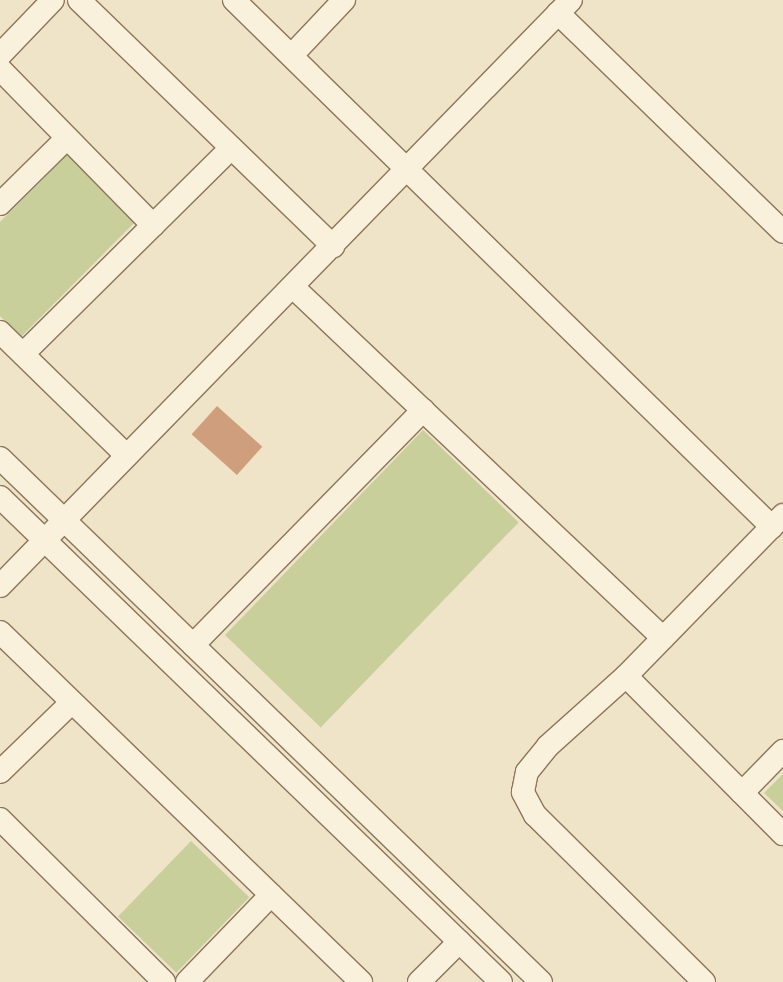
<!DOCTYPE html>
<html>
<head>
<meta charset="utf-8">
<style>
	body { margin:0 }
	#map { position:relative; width:783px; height:982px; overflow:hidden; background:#f0e4c8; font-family:"Libre Baskerville",serif }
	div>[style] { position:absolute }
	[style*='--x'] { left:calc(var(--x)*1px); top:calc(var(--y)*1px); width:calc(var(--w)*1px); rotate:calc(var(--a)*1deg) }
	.green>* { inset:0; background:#c9cf9b; transform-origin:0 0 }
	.building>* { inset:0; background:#cf9f7d; transform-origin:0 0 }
	.roads { filter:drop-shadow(1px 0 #8d765c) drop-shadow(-1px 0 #8d765c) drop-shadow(0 1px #8d765c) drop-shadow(0 -1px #8d765c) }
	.minor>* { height:22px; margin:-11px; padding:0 11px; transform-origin:11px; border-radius:11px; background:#faf1dc }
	span { translate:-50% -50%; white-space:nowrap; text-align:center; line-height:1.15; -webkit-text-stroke:3.5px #f7eed8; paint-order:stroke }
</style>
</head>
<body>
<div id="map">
	<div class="green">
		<div style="clip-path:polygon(69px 153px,136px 221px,21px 337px,0 316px,0 222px)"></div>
		<div style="left:423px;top:430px;width:133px;height:285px;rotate:44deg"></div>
		<div style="clip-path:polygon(783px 774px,783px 811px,764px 793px)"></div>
		<div style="left:191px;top:841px;width:81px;height:105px;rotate:44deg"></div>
	</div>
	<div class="building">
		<div style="left:217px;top:406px;width:61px;height:38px;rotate:42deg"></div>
	</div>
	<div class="roads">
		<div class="minor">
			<div style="--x:79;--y:0;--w:354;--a:44.1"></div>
			<div style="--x:234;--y:0;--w:753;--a:44.41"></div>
			<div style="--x:558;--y:13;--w:314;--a:44.2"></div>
			<div style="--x:0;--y:55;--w:76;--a:-46.1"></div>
			<div style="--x:292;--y:55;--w:76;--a:-46.6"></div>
			<div style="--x:0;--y:69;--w:219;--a:45.6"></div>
			<div style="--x:0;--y:204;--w:94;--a:-44.6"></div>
			<div style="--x:293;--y:287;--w:510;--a:43.49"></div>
			<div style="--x:0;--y:332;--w:177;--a:44.3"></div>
			<div style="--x:23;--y:354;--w:293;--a:-44.7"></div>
			<div style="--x:0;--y:458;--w:753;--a:44.09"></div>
			<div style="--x:0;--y:497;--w:697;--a:44.07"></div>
			<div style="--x:0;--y:586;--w:818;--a:-45.74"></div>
			<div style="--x:0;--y:632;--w:503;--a:44.11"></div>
			<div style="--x:193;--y:645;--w:329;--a:-45.6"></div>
			<div style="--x:626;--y:676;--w:223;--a:45.2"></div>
			<div style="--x:0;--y:772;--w:100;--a:-44.2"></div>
			<div style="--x:742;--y:793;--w:59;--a:-45.7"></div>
			<div style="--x:0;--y:819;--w:231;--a:44.8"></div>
			<div style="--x:187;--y:982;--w:121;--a:-46"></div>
			<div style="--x:419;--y:982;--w:57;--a:-45"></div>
			<div style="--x:704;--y:982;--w:238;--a:-135.3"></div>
			<div style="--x:535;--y:815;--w:26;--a:-118"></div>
			<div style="--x:523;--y:792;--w:20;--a:-79"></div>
			<div style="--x:527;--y:772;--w:33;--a:-51"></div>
			<div style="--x:548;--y:746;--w:105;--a:-41.9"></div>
			<div style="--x:626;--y:676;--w:225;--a:-45.7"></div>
		</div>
	</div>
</div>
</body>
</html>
